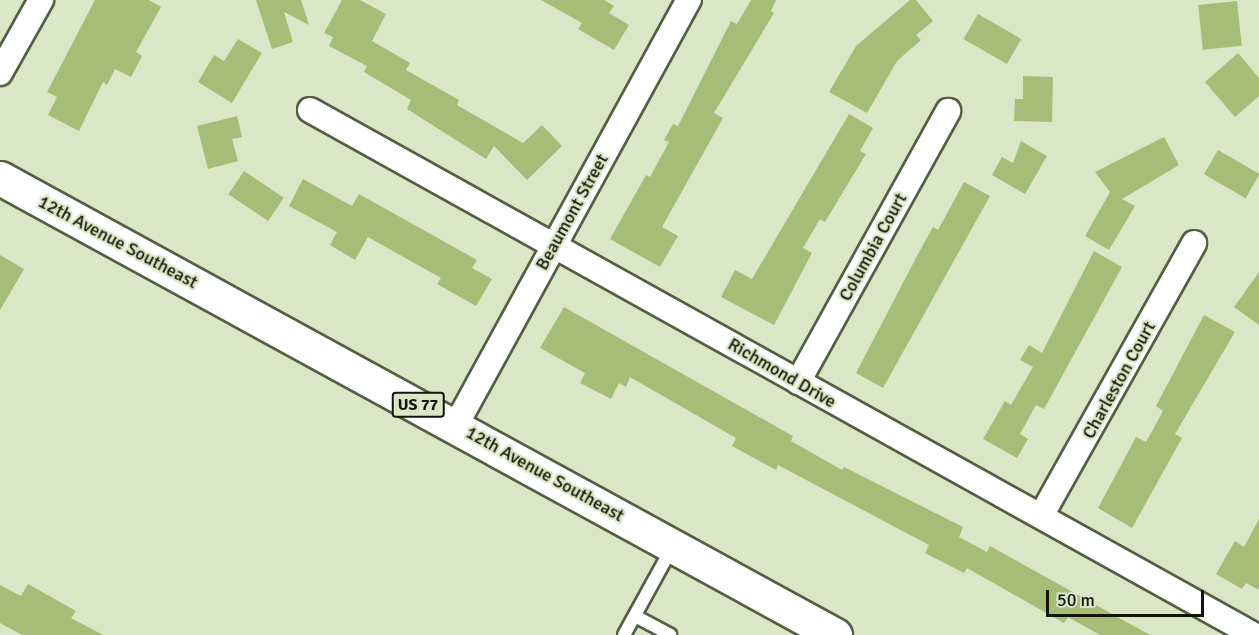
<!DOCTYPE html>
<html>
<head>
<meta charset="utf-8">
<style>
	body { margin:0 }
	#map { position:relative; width:1259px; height:635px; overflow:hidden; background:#dae6c5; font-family:Signika,sans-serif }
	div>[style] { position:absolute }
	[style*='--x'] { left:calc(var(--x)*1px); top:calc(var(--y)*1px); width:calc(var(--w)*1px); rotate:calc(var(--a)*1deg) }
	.building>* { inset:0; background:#a6bd77; transform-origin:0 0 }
	.roads { filter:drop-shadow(2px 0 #545e42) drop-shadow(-2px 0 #545e42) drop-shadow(0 2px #545e42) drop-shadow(0 -2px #545e42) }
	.lane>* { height:12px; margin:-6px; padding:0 6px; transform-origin:6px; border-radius:6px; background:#fff }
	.street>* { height:24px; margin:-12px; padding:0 12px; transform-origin:12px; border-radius:12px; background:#fff }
	.primary>* { height:33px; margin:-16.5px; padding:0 16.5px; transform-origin:16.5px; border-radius:16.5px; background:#fff }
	span { translate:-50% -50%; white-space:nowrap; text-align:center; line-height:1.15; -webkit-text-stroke:4.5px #dae6c5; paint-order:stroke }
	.shield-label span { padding:2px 4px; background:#dae6c5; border:2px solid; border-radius:4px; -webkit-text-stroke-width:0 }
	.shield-label { font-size:16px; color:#12160a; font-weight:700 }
	.street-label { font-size:18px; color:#12160a }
	.scale { position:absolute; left:1046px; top:590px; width:158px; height:27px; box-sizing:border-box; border:3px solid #12160a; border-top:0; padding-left:8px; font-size:18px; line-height:21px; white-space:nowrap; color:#12160a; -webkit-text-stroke:4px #dae6c5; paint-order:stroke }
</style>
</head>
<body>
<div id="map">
	<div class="building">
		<div style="clip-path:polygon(95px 0,149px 0,161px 7px,136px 52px,142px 56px,131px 77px,115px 69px,107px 85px,103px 82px,79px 131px,48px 115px,57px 97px,47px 92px)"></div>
		<div style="clip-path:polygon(256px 0,301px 0,309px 25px,284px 12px,293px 42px,272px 49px)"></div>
		<div style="clip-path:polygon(342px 0,360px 0,386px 14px,372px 41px,410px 63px,406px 70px,459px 100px,457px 105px,523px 143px,542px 125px,562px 146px,527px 180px,494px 146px,486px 159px,407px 109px,411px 100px,364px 72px,367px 66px,329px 46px,333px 37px,324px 33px)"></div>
		<div style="clip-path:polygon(541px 0,604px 0,614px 6px,609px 13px,629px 25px,614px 50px,578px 29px,582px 23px)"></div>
		<div style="clip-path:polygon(751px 0,776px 0,771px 11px,774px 13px,714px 113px,723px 118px,662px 227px,678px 236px,660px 267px,610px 239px,646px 175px,650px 177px,669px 142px,664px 140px,673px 124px,678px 126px,731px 21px,737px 24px)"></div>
		<div style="clip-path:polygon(910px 0,916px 0,933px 21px,916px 35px,921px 40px,897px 61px,867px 113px,829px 92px,856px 46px)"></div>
		<div style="left:1237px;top:1px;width:45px;height:39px;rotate:84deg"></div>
		<div style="left:978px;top:14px;width:50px;height:29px;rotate:30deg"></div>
		<div style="clip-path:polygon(238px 39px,262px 53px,232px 103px,198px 82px,214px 55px,224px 61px)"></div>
		<div style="clip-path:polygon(1238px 53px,1259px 78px,1259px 96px,1235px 117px,1205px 82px)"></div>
		<div style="clip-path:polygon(1023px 76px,1053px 77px,1052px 122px,1014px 121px,1015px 99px,1023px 99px)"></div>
		<div style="clip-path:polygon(849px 114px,873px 128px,860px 151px,866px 154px,825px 222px,820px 219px,803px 248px,812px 253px,774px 325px,721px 297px,735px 270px,752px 279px)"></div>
		<div style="clip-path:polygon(237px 116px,242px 137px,232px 139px,238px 161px,208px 169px,197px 126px)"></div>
		<div style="clip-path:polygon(1164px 137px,1179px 165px,1122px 199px,1135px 206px,1109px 250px,1085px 236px,1110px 192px,1095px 172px)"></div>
		<div style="clip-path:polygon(1021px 141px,1047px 156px,1025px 194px,992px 175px,1002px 157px,1013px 163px)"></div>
		<div style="left:1218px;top:150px;width:48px;height:28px;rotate:30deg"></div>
		<div style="left:244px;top:171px;width:48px;height:28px;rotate:34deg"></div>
		<div style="clip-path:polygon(303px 179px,352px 206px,359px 194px,477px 260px,472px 268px,492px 279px,476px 306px,437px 284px,441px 278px,368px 237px,355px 260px,330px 245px,337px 232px,289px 206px)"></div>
		<div style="clip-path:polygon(964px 182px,990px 196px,883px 388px,856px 373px,918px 254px,933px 227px,938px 230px)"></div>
		<div style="clip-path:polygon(1094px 251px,1122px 267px,1044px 409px,1036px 405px,1020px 434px,1028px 439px,1017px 458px,983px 439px,1005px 401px,1011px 405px,1033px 367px,1020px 360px,1029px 345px,1042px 353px)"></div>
		<div style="clip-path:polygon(0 255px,24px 269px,0 310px)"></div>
		<div style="clip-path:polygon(1259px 272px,1259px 325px,1234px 307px)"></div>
		<div style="clip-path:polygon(564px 307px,793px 436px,791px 441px,842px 470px,844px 467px,963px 527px,959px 537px,987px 552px,990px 546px,1150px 635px,1100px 635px,1068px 617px,1064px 623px,967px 568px,964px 573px,925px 553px,929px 545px,778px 465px,776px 470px,732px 446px,736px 438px,630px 377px,626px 387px,619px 383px,611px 399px,580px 383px,585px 373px,540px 348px)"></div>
		<div style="clip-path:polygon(1204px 315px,1235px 332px,1175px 434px,1182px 438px,1132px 528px,1098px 508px,1136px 437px,1146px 442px,1163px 411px,1156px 406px)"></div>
		<div style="clip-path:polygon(1259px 519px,1259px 590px,1246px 583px,1242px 589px,1216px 574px,1235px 541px,1244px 547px)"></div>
		<div style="clip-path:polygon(28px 584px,76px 611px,71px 618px,103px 635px,22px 635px,0 623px,0 585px,21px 596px)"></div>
	</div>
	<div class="roads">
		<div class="lane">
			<div style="--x:635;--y:616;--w:40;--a:28"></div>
			<div style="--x:624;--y:635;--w:102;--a:-61.2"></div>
		</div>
		<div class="street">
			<div style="--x:0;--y:73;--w:84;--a:-60.7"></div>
			<div style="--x:310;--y:110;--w:1080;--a:29.08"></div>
			<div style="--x:798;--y:382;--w:310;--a:-61"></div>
			<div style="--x:456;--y:425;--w:485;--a:-61.3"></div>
			<div style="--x:1041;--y:516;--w:313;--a:-60.7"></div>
		</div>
		<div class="primary">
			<div style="--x:0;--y:178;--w:952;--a:28.69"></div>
		</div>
	</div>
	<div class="shield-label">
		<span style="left:418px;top:405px">US 77</span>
	</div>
	<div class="street-label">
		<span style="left:572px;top:212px;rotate:-61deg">Beaumont Street</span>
		<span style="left:118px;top:242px;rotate:28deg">12th Avenue Southeast</span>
		<span style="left:873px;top:247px;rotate:-61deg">Columbia Court</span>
		<span style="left:782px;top:373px;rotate:30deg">Richmond Drive</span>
		<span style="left:1119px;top:380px;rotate:-61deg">Charleston Court</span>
		<span style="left:545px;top:474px;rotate:29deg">12th Avenue Southeast</span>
	</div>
	<div class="scale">50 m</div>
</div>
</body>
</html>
